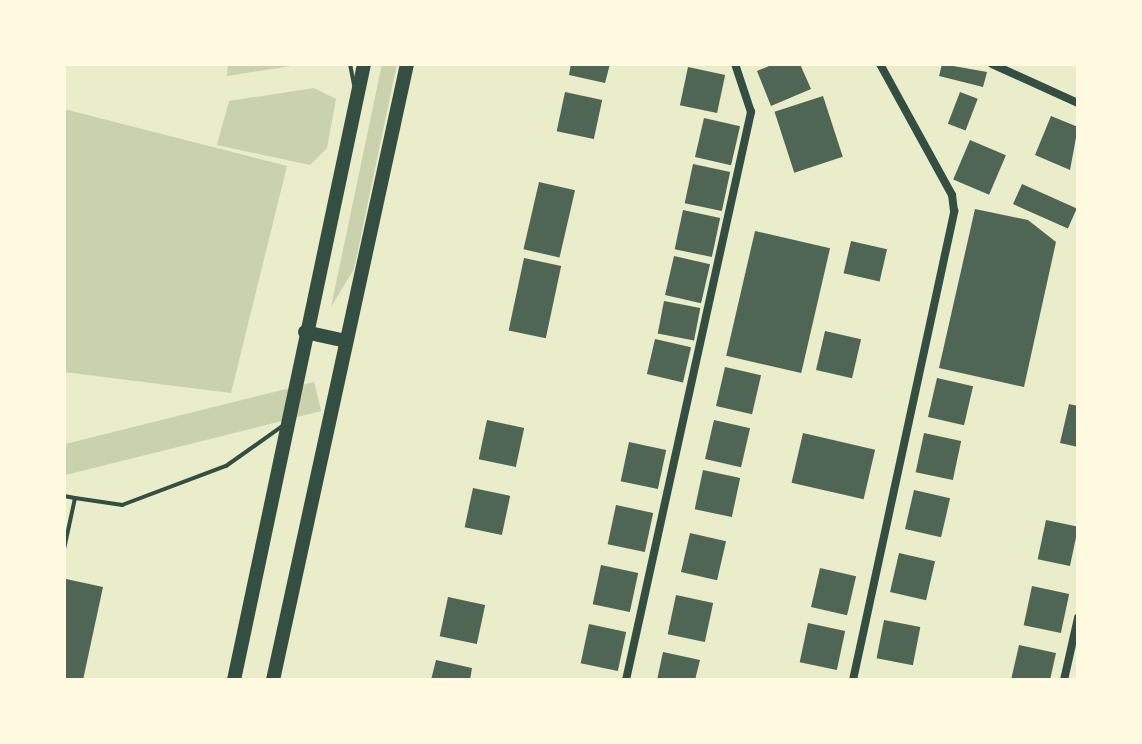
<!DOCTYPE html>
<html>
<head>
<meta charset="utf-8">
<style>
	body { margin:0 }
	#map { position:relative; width:1142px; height:744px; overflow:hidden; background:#e9edc9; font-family:Montserrat,sans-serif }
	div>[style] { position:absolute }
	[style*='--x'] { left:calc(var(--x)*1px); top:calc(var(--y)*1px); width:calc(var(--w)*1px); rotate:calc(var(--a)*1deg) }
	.green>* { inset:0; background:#cad2ad; transform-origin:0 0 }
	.building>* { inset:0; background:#4f6655; transform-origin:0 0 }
	.service>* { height:4px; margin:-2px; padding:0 2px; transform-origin:2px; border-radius:2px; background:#344e41 }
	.minor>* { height:8px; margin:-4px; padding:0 4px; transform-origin:4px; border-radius:4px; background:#344e41 }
	.trunk>* { height:14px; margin:-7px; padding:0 7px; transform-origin:7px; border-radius:7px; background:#344e41 }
	span { translate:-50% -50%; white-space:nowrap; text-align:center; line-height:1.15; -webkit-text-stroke:7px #fefae0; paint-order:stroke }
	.frame { position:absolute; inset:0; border:66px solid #fefae0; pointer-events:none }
</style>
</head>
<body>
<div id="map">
	<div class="green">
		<div style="clip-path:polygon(228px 64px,304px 64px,227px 76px)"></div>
		<div style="clip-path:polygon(382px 64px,397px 64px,354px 269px,331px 307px)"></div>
		<div style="clip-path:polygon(314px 88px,336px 99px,327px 148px,310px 165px,217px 145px,229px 101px)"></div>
		<div style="clip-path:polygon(64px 109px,287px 166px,231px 393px,64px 372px)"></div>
		<div style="left:314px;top:382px;width:30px;height:305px;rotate:76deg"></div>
	</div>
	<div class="building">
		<div style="clip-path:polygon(571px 64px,610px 64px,605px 83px,569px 75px)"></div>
		<div style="clip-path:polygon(774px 64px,800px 64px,811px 89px,771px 106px,757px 71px)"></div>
		<div style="clip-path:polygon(942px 64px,987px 72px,983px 87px,939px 76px)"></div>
		<div style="left:688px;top:67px;width:38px;height:39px;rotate:12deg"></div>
		<div style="left:565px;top:92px;width:38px;height:40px;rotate:12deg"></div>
		<div style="left:960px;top:92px;width:19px;height:34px;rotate:21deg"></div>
		<div style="left:823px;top:96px;width:64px;height:51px;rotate:72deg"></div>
		<div style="clip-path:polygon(1051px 116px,1078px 127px,1070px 170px,1035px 155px)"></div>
		<div style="left:704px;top:118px;width:37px;height:40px;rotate:13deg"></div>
		<div style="left:970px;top:140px;width:39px;height:43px;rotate:23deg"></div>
		<div style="left:693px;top:164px;width:38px;height:40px;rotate:12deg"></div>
		<div style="left:539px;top:182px;width:37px;height:69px;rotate:13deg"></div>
		<div style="left:1022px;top:184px;width:60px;height:22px;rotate:24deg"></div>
		<div style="clip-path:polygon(975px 209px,1028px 220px,1056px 242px,1024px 387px,939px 368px)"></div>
		<div style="left:683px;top:210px;width:38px;height:40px;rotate:12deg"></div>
		<div style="left:755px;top:231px;width:77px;height:128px;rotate:13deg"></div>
		<div style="left:851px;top:241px;width:37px;height:33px;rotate:13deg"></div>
		<div style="left:674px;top:256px;width:37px;height:40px;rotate:13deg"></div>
		<div style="left:524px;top:258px;width:38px;height:74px;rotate:12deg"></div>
		<div style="left:664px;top:301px;width:37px;height:33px;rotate:11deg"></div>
		<div style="left:825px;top:331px;width:37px;height:40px;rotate:13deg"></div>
		<div style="left:655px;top:339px;width:37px;height:36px;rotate:13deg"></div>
		<div style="left:725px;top:367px;width:37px;height:40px;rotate:13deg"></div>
		<div style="left:937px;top:378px;width:37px;height:40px;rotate:13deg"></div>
		<div style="clip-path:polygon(1069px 404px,1078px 406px,1078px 447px,1060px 443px)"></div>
		<div style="left:487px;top:420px;width:38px;height:40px;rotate:12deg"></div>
		<div style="left:714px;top:420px;width:37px;height:40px;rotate:13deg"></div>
		<div style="left:803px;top:433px;width:74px;height:51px;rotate:13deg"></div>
		<div style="left:924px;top:433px;width:38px;height:40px;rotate:12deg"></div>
		<div style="left:629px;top:442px;width:38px;height:40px;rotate:12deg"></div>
		<div style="left:703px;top:470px;width:38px;height:40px;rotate:12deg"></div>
		<div style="left:473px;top:488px;width:38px;height:40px;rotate:12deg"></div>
		<div style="left:914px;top:490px;width:37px;height:40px;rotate:13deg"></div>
		<div style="left:616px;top:505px;width:38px;height:40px;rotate:12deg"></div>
		<div style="left:1046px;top:520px;width:33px;height:40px;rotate:12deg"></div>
		<div style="left:690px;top:533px;width:37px;height:40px;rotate:13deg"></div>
		<div style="left:899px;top:553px;width:37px;height:40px;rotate:13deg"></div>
		<div style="left:601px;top:565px;width:38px;height:40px;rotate:12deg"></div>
		<div style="left:820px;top:568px;width:37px;height:40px;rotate:13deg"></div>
		<div style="clip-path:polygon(66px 579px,103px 587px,83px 680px,64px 680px)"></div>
		<div style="left:1032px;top:586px;width:38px;height:40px;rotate:12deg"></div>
		<div style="left:676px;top:595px;width:38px;height:40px;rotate:12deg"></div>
		<div style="left:448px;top:597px;width:38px;height:40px;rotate:12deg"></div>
		<div style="left:884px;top:620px;width:37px;height:39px;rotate:11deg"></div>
		<div style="left:808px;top:623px;width:38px;height:40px;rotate:12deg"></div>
		<div style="left:589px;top:624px;width:38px;height:40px;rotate:12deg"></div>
		<div style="clip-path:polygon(1019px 645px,1056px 653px,1050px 680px,1011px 680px)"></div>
		<div style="clip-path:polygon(663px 652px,700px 660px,695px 680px,657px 680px)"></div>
		<div style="clip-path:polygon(436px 660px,472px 668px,470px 680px,431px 680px)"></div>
	</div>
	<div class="service">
		<div style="--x:350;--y:64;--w:21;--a:79"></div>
		<div style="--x:64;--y:496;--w:11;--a:10"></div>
		<div style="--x:64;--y:549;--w:52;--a:-77.8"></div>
		<div style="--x:75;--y:498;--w:48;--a:8.5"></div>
		<div style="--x:122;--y:505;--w:111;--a:-20.6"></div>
		<div style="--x:226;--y:466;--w:71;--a:-35.3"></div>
	</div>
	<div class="minor">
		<div style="--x:992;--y:64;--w:94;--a:24.4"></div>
		<div style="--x:626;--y:680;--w:582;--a:-77.59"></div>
		<div style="--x:751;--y:112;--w:51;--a:-108.4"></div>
		<div style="--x:853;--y:680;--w:480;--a:-77.8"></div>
		<div style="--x:954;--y:211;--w:16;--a:-97"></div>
		<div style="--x:952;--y:195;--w:149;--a:-118.8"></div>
		<div style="--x:1064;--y:680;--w:64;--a:-77.3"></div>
	</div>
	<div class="trunk">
		<div style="--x:305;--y:332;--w:42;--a:12.4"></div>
		<div style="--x:234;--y:680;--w:630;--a:-78.08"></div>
		<div style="--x:273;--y:680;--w:630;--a:-77.73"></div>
	</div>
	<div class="frame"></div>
</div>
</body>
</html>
